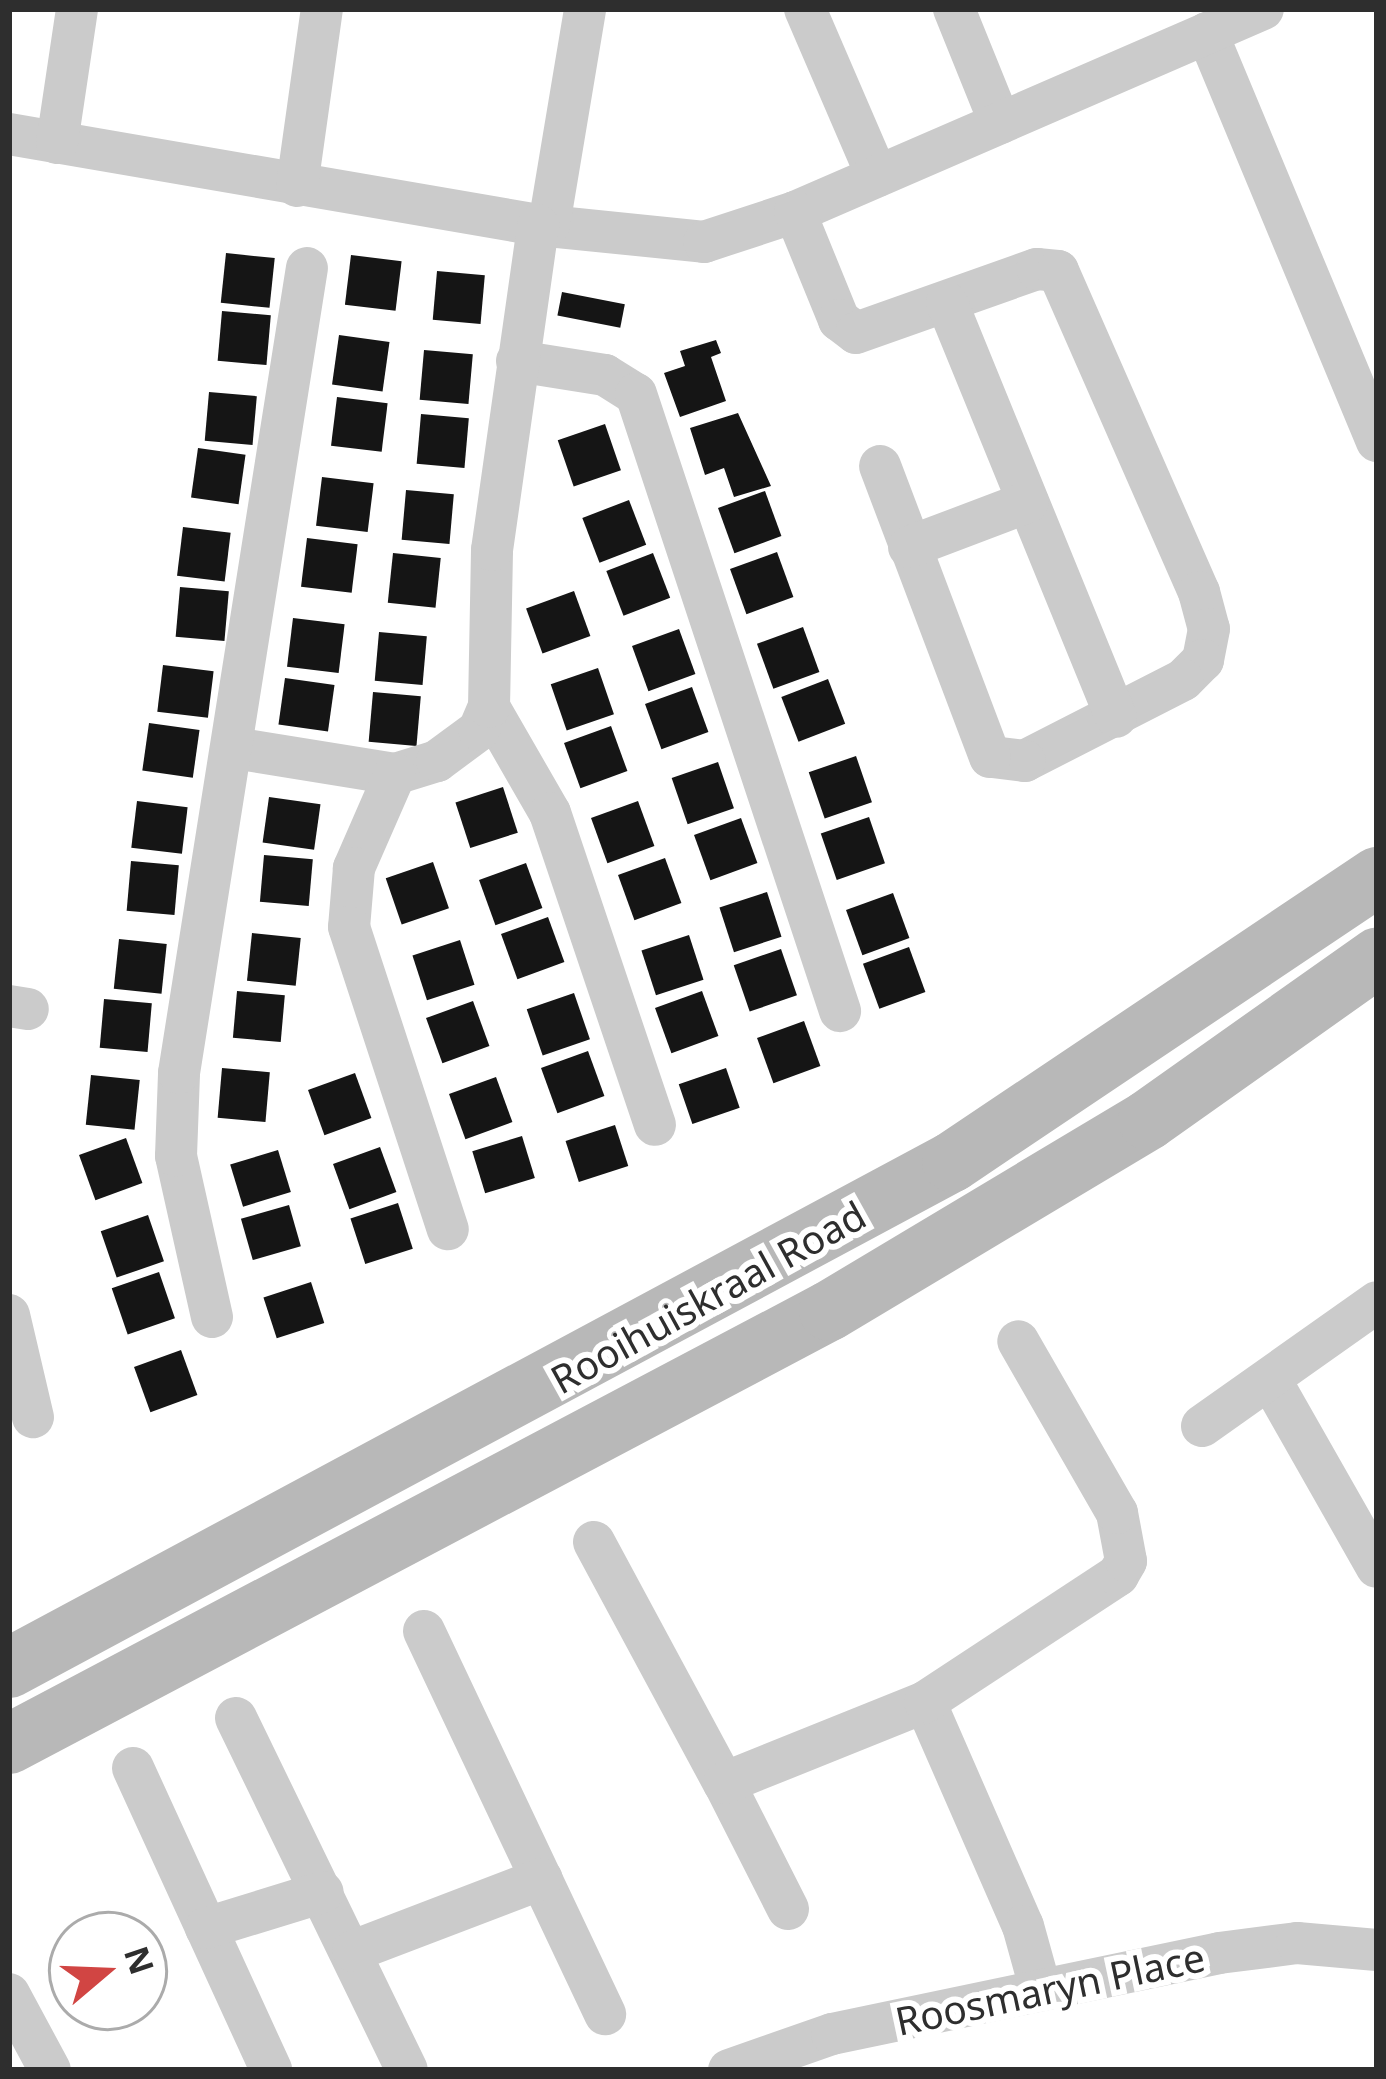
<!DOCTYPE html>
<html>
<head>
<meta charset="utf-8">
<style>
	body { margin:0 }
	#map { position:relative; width:1386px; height:2079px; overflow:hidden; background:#fff; font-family:"Noto Sans",sans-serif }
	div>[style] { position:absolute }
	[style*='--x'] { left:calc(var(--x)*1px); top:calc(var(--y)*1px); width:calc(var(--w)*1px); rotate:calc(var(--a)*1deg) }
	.building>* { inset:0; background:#151515; transform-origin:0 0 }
	.minor>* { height:42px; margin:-21px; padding:0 21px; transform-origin:21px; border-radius:21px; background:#cbcbcb }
	.secondary>* { height:60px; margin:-30px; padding:0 30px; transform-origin:30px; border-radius:30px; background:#b8b8b8 }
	span { translate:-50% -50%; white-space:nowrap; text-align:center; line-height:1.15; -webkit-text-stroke:12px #fff; paint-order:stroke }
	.street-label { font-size:39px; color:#2e2e2e }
	.frame { position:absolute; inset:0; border:12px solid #2e2e2e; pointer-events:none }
	.north { position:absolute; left:48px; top:1911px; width:120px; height:120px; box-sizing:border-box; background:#fff; border:3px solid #ababab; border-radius:50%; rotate:71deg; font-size:33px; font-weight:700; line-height:48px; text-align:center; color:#2e2e2e }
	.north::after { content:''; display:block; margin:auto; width:42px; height:54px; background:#d14543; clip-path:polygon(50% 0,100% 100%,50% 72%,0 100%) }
</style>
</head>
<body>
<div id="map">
	<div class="building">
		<div style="left:226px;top:253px;width:49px;height:50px;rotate:6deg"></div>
		<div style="left:351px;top:255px;width:51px;height:50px;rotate:7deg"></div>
		<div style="left:437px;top:271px;width:48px;height:49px;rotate:5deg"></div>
		<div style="left:562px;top:292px;width:64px;height:24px;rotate:11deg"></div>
		<div style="left:222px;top:311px;width:49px;height:50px;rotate:5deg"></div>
		<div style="left:339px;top:335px;width:51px;height:50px;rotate:8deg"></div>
		<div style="clip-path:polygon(716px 340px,721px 353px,711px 357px,726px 401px,680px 417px,664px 373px,685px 366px,680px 351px)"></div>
		<div style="left:424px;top:350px;width:49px;height:50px;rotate:5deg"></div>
		<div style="left:209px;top:392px;width:48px;height:49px;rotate:5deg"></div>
		<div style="left:337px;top:397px;width:51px;height:49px;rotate:7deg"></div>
		<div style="clip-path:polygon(738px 413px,771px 486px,734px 497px,724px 468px,705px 475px,690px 428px)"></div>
		<div style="left:421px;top:414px;width:48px;height:50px;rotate:5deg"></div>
		<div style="left:605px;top:424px;width:49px;height:50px;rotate:71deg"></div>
		<div style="left:198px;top:448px;width:48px;height:50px;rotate:8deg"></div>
		<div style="left:322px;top:477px;width:52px;height:49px;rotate:7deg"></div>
		<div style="left:406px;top:490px;width:48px;height:50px;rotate:5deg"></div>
		<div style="left:765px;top:491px;width:48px;height:50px;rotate:70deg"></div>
		<div style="left:629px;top:500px;width:48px;height:50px;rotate:69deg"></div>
		<div style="left:183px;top:527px;width:48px;height:49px;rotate:7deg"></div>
		<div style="left:307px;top:538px;width:51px;height:49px;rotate:7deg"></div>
		<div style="left:777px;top:552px;width:48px;height:50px;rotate:70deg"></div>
		<div style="left:393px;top:553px;width:48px;height:50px;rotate:6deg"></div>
		<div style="left:653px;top:553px;width:48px;height:50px;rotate:69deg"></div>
		<div style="left:180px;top:587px;width:49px;height:50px;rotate:5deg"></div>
		<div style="left:574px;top:591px;width:48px;height:51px;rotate:70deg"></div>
		<div style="left:293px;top:618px;width:52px;height:49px;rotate:7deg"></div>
		<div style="left:803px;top:627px;width:48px;height:49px;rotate:70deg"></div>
		<div style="left:679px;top:629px;width:48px;height:50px;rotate:70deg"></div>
		<div style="left:379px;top:632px;width:48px;height:49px;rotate:5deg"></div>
		<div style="left:163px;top:665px;width:51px;height:47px;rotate:7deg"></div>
		<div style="left:598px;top:668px;width:49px;height:50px;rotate:71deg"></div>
		<div style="left:285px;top:678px;width:50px;height:47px;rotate:8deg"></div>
		<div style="left:828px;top:679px;width:48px;height:50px;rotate:69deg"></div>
		<div style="left:692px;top:687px;width:48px;height:50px;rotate:70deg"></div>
		<div style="left:373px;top:692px;width:48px;height:50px;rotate:5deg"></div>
		<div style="left:149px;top:723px;width:51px;height:48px;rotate:8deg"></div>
		<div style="left:611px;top:726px;width:48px;height:50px;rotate:70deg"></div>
		<div style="left:856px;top:756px;width:49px;height:50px;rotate:71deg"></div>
		<div style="left:718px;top:762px;width:49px;height:49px;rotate:71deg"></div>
		<div style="left:503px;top:787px;width:48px;height:50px;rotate:72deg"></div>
		<div style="left:269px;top:797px;width:52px;height:46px;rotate:8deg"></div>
		<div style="left:137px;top:801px;width:51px;height:47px;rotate:7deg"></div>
		<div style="left:638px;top:801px;width:48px;height:50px;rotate:70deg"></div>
		<div style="left:869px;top:817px;width:49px;height:51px;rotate:71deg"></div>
		<div style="left:741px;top:818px;width:48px;height:50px;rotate:70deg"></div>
		<div style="left:264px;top:855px;width:49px;height:47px;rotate:5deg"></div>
		<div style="left:665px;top:858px;width:48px;height:50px;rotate:70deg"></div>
		<div style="left:131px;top:861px;width:48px;height:50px;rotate:5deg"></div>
		<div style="left:433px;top:862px;width:49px;height:50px;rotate:71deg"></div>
		<div style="left:526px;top:863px;width:48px;height:50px;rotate:70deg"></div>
		<div style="left:767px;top:892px;width:47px;height:50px;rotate:72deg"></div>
		<div style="left:893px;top:893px;width:48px;height:50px;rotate:70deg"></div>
		<div style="left:548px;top:917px;width:48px;height:50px;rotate:70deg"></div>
		<div style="left:252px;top:933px;width:49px;height:48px;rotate:6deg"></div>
		<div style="left:689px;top:935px;width:47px;height:50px;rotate:72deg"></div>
		<div style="left:119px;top:939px;width:48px;height:50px;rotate:6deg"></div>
		<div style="left:460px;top:940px;width:47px;height:50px;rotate:72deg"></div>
		<div style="left:909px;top:947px;width:48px;height:49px;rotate:70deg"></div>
		<div style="left:781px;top:949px;width:49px;height:50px;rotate:71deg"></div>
		<div style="left:237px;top:991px;width:48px;height:47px;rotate:5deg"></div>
		<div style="left:702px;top:991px;width:48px;height:50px;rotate:70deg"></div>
		<div style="left:574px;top:993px;width:49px;height:50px;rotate:71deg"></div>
		<div style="left:104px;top:999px;width:48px;height:49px;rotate:5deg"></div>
		<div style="left:473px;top:1001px;width:48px;height:50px;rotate:70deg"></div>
		<div style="left:804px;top:1021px;width:48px;height:50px;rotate:70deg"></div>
		<div style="left:588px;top:1051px;width:48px;height:50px;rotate:70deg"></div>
		<div style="left:222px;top:1068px;width:48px;height:50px;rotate:5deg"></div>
		<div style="left:726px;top:1068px;width:42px;height:50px;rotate:71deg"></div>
		<div style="left:355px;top:1073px;width:48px;height:50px;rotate:70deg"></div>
		<div style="left:91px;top:1075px;width:49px;height:50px;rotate:6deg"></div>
		<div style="left:496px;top:1077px;width:48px;height:50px;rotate:70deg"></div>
		<div style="left:615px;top:1125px;width:43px;height:52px;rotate:72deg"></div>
		<div style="left:522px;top:1136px;width:44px;height:52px;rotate:73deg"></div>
		<div style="left:126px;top:1138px;width:48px;height:50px;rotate:70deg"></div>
		<div style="left:380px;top:1147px;width:48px;height:50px;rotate:70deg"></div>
		<div style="left:278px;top:1150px;width:44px;height:50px;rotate:73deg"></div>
		<div style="left:398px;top:1203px;width:48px;height:50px;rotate:72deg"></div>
		<div style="left:289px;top:1205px;width:43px;height:50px;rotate:74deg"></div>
		<div style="left:148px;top:1215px;width:49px;height:50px;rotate:71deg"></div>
		<div style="left:159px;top:1272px;width:49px;height:50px;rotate:71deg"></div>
		<div style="left:311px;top:1282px;width:43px;height:50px;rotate:72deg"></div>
		<div style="left:181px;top:1350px;width:48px;height:50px;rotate:70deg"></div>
	</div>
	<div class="minor">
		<div style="--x:805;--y:9;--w:182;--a:66.7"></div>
		<div style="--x:954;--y:9;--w:123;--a:68"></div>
		<div style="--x:1207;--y:33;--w:442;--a:67.4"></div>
		<div style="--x:9;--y:134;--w:537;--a:9.76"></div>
		<div style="--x:538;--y:225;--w:167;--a:5.8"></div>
		<div style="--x:704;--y:242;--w:96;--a:-18.2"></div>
		<div style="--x:795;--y:212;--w:510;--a:-23.45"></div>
		<div style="--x:57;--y:143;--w:135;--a:-81.5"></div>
		<div style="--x:297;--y:186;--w:179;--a:-82"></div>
		<div style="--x:795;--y:212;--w:117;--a:67.8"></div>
		<div style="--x:839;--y:320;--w:21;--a:37"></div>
		<div style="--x:856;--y:333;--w:192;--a:-19.5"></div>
		<div style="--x:1037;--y:269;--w:21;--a:5"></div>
		<div style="--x:1058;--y:271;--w:351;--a:66.3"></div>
		<div style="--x:1199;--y:592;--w:38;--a:75"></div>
		<div style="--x:1209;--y:629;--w:32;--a:101"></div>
		<div style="--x:1203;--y:660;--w:28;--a:135"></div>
		<div style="--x:1183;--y:680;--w:178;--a:152.9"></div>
		<div style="--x:1025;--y:761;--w:35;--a:-173"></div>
		<div style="--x:990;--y:757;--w:311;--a:-110.7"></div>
		<div style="--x:549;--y:225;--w:219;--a:-80.5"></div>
		<div style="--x:947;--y:303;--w:447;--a:67.8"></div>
		<div style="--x:517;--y:361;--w:89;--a:9"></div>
		<div style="--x:605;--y:375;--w:36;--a:32"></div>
		<div style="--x:636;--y:394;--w:650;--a:71.7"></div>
		<div style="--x:909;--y:547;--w:127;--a:-20.7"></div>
		<div style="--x:489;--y:707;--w:122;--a:60.1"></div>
		<div style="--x:550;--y:813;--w:329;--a:71.4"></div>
		<div style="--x:234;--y:748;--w:163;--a:9.2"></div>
		<div style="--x:395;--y:774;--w:44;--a:-17.2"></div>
		<div style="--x:437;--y:761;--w:52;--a:-36.4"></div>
		<div style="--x:479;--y:730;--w:25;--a:-67"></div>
		<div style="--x:489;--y:707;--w:157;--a:-88.9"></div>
		<div style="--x:492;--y:550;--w:328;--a:-81.9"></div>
		<div style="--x:395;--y:774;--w:103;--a:113.6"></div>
		<div style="--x:354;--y:868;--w:59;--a:94.8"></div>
		<div style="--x:349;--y:927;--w:318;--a:71.9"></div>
		<div style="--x:9;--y:1006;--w:19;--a:9"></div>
		<div style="--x:9;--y:1315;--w:105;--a:76.8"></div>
		<div style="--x:212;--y:1317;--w:165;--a:-102.6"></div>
		<div style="--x:176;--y:1156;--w:83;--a:-87.9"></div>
		<div style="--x:179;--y:1073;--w:815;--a:-80.97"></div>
		<div style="--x:1270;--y:1379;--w:216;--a:60.4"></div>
		<div style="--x:1202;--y:1426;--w:214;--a:-35.3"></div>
		<div style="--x:594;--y:1542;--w:274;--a:61.7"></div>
		<div style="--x:424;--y:1631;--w:424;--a:64.7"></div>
		<div style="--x:925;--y:1702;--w:244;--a:66.4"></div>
		<div style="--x:1023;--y:1926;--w:67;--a:74.5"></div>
		<div style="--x:236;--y:1718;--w:391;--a:64.1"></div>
		<div style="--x:133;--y:1768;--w:332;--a:65.4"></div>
		<div style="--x:788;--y:1909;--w:141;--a:-116.9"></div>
		<div style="--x:724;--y:1783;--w:217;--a:-21.9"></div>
		<div style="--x:925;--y:1702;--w:231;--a:-33.3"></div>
		<div style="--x:1118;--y:1575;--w:16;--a:-60"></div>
		<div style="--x:1126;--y:1561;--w:49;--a:-100.6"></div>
		<div style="--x:1117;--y:1513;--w:198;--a:-119.9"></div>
		<div style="--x:206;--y:1928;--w:122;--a:-17.1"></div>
		<div style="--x:353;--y:1951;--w:202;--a:-20.9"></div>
		<div style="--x:9;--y:1994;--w:86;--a:61.7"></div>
		<div style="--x:729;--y:2070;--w:109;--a:-19.3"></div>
		<div style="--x:832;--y:2034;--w:395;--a:-11.8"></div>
		<div style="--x:1219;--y:1953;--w:79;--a:-7.3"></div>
		<div style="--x:1297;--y:1943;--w:80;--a:5"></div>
	</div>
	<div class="secondary">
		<div style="--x:9;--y:1668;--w:1070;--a:-28.22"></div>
		<div style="--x:952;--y:1162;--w:512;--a:-33.85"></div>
		<div style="--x:9;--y:1744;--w:927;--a:-27.84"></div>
		<div style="--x:829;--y:1311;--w:372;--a:-30.9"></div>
		<div style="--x:1148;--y:1120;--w:281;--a:-35.3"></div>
	</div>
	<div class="street-label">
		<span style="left:708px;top:1297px;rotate:-29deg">Rooihuiskraal Road</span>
		<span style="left:1050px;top:1989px;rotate:-12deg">Roosmaryn Place</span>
	</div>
	<div class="frame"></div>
	<div class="north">N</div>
</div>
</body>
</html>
